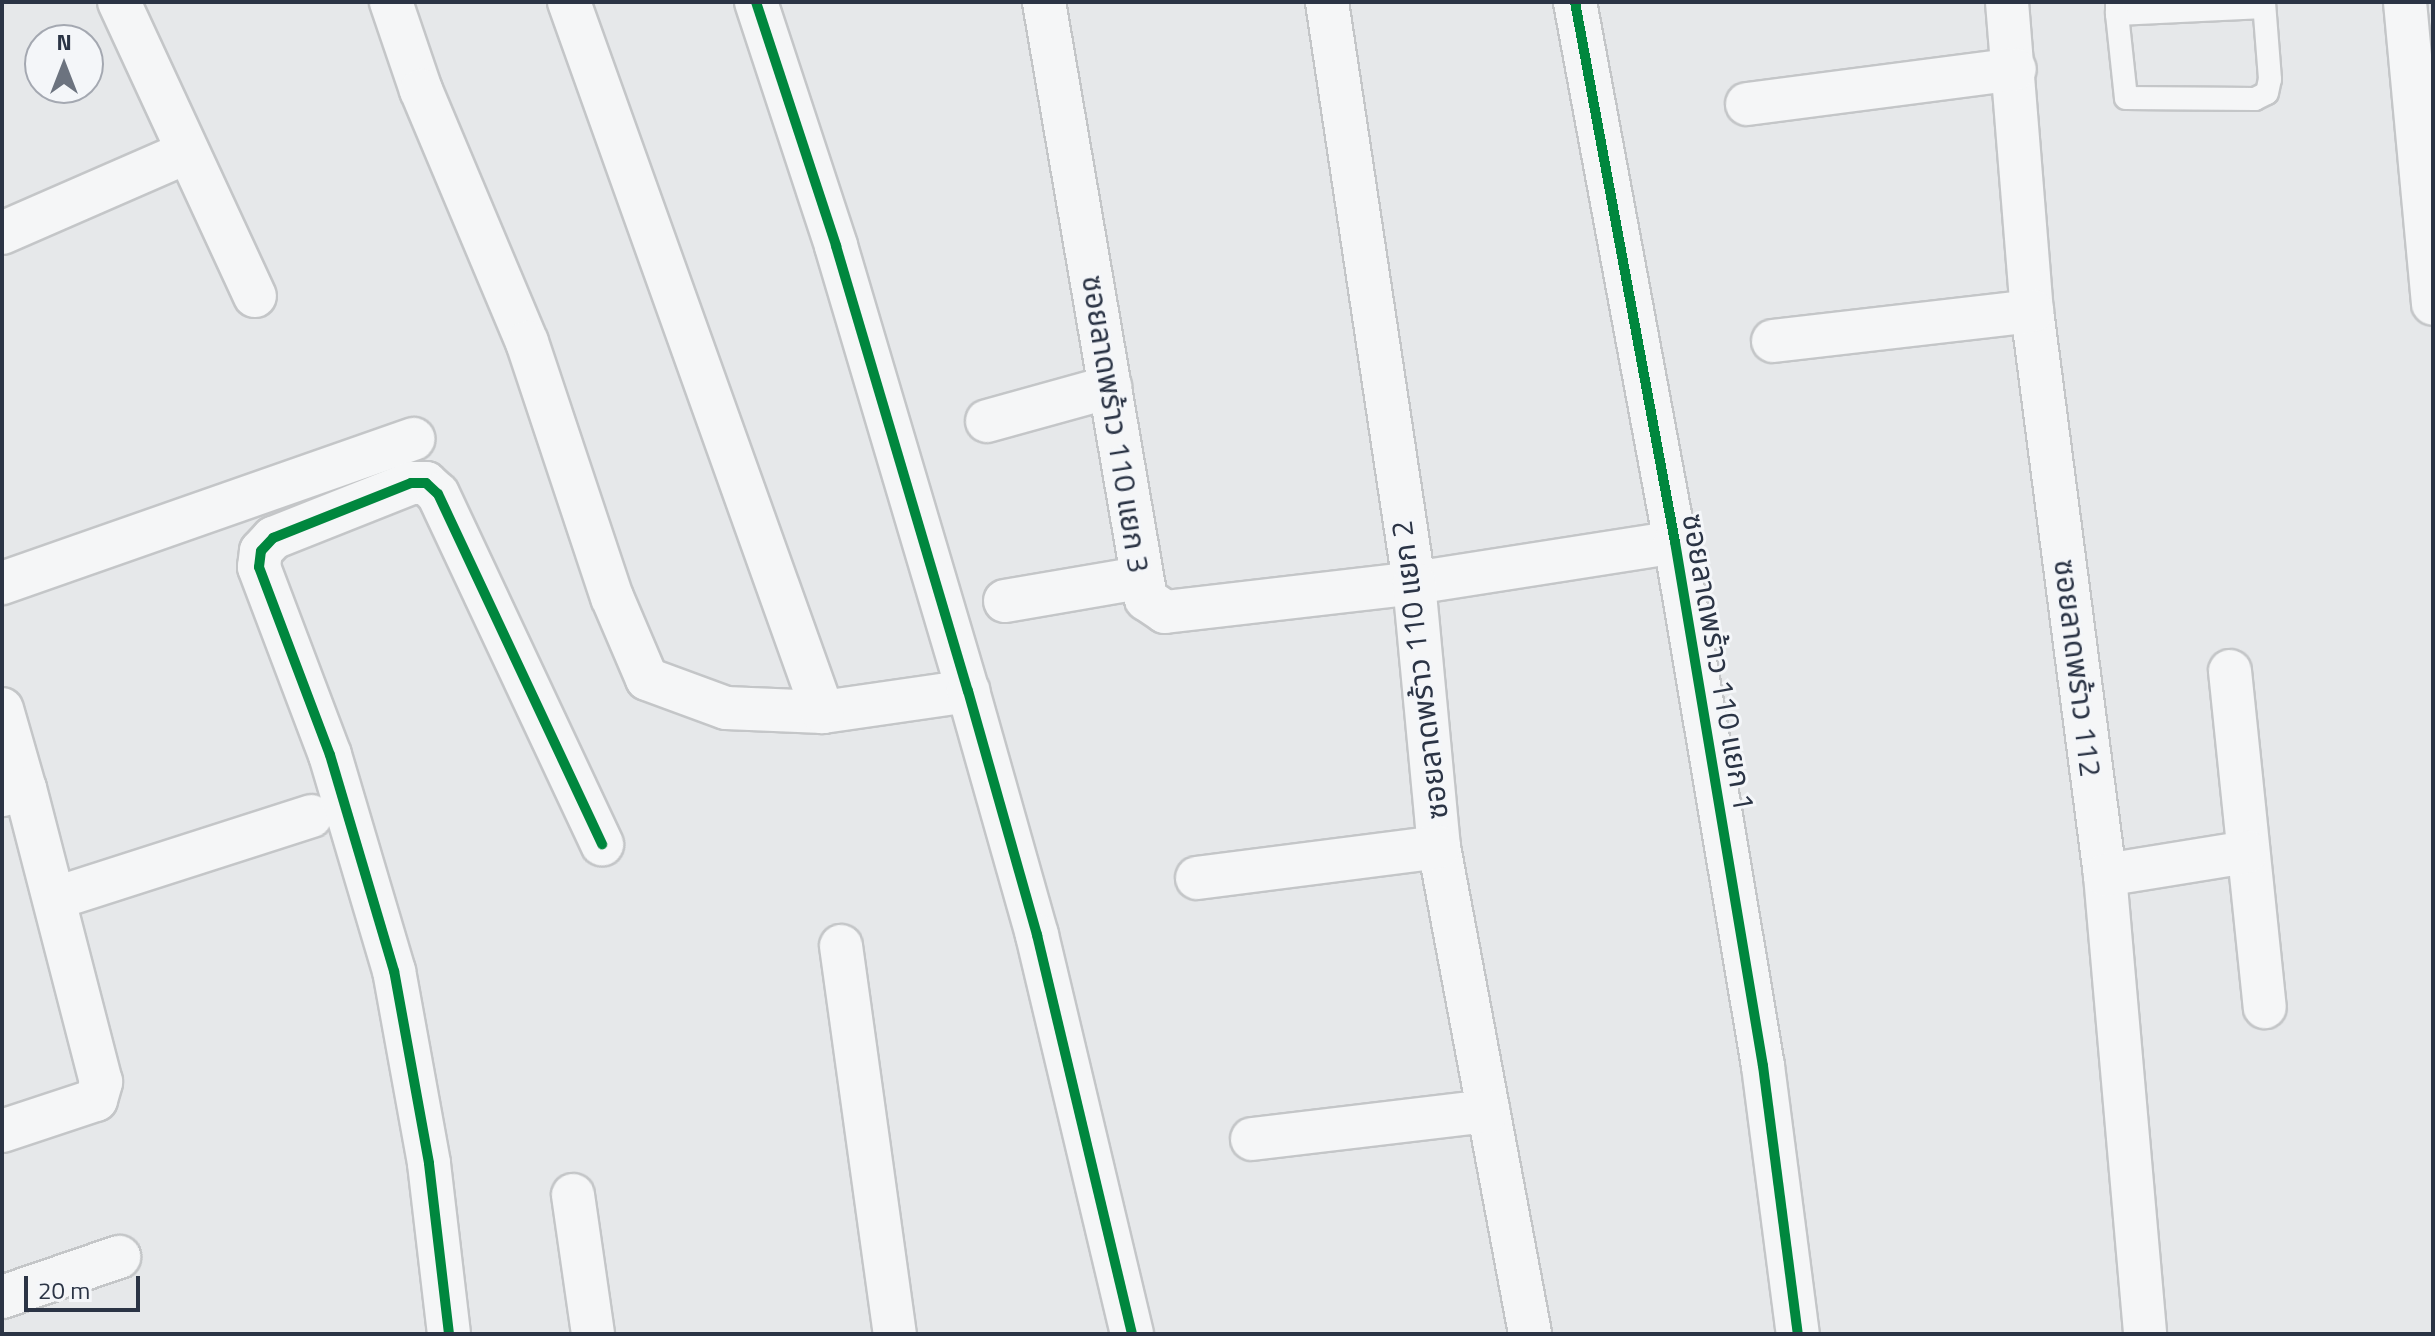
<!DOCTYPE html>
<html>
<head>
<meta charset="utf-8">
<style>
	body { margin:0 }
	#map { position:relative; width:2435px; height:1336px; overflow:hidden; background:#e6e8ea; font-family:"Titillium Web","Noto Sans Thai",sans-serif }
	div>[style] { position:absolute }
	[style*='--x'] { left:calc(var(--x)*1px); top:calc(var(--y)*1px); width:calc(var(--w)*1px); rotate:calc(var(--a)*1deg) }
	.roads { filter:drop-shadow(2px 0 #c4c6c8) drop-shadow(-2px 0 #c4c6c8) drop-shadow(0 2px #c4c6c8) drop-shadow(0 -2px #c4c6c8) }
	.service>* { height:22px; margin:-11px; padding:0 11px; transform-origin:11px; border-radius:11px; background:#f5f6f7 }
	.minor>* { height:42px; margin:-21px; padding:0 21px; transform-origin:21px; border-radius:21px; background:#f5f6f7 }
	.cycleway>* { height:10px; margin:-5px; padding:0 5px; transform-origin:5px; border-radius:5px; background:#00873e }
	span { translate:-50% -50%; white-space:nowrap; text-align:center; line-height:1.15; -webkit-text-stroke:6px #f4f6f9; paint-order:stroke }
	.street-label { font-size:30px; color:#2b3445 }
	.frame { position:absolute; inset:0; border:4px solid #2b3445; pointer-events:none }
	.north { position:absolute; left:24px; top:24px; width:80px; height:80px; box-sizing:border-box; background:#f4f6f9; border:2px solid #a4a8b1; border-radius:50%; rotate:0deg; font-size:22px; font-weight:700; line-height:32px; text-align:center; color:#2b3445 }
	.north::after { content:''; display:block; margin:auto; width:28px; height:36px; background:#6c737f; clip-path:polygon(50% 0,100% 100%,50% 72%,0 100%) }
	.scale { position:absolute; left:24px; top:1276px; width:116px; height:36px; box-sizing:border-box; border:4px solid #2b3445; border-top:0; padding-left:10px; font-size:24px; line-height:28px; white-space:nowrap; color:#2b3445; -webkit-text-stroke:6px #f4f6f9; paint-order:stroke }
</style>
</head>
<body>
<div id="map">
	<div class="roads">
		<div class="service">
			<div style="--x:2117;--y:2;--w:12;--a:90"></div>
			<div style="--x:2117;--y:14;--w:147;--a:-2.7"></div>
			<div style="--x:2117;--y:14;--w:84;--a:83.9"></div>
			<div style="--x:2126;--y:98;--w:129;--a:0.4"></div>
			<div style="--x:2255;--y:99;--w:13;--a:-27"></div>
			<div style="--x:2267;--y:93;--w:14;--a:-78"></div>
			<div style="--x:2270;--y:79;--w:77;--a:-94.5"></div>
		</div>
		<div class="minor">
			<div style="--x:119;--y:2;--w:324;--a:65.2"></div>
			<div style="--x:391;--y:2;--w:93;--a:71.2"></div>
			<div style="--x:421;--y:90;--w:273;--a:67.2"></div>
			<div style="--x:527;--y:342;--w:269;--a:71.6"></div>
			<div style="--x:612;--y:597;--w:89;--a:66.9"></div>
			<div style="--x:647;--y:679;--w:84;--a:20.2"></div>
			<div style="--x:726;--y:708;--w:97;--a:2.4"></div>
			<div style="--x:823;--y:712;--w:147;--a:-8.2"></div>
			<div style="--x:569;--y:2;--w:754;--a:70.32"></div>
			<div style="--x:756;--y:2;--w:257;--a:71.8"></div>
			<div style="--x:836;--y:246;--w:464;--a:73.5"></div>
			<div style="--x:968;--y:691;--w:254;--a:74.2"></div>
			<div style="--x:1037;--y:935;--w:410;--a:76.6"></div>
			<div style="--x:1044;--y:2;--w:606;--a:80.3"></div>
			<div style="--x:1146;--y:599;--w:23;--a:34"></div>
			<div style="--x:1165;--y:612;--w:251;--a:-6.6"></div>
			<div style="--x:1414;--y:583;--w:264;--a:-8.9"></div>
			<div style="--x:1327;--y:2;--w:587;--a:81.48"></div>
			<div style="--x:1414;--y:583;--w:265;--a:84.6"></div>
			<div style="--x:1439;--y:847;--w:495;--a:79.4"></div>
			<div style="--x:1575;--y:2;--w:549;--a:79.51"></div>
			<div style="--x:1675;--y:542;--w:531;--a:80.47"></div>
			<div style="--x:1763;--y:1066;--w:270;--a:82.6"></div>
			<div style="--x:2007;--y:2;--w:310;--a:85.4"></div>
			<div style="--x:2032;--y:311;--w:569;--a:82.63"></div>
			<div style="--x:2105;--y:875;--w:461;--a:85"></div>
			<div style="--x:2405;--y:2;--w:303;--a:84.7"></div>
			<div style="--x:1747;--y:104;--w:270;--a:-7.4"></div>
			<div style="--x:2;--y:233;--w:200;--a:-23.6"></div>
			<div style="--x:1773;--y:341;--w:261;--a:-6.6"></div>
			<div style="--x:987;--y:421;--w:128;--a:-15.5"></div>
			<div style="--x:2;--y:583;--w:436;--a:-19.3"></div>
			<div style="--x:1005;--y:601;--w:137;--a:-9.7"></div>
			<div style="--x:2230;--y:671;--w:338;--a:84.1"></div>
			<div style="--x:2;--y:709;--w:83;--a:74"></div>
			<div style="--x:25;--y:789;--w:24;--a:165"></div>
			<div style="--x:2105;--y:875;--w:144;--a:-9.2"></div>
			<div style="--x:1197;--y:878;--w:244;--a:-7.3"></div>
			<div style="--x:56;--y:898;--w:268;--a:-17.8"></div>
			<div style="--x:841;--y:946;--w:392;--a:82.1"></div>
			<div style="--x:2;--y:1131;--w:99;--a:-18.3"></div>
			<div style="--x:96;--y:1100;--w:19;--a:-74"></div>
			<div style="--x:101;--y:1082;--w:303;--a:-104.5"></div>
			<div style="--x:1252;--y:1139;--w:238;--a:-6.8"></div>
			<div style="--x:573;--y:1195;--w:140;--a:81.8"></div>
			<div style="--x:2;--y:1297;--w:124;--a:-18.9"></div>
			<div style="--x:449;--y:1334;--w:172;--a:-96.7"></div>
			<div style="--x:429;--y:1163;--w:195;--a:-100.3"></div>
			<div style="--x:394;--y:971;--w:225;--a:-106.5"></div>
			<div style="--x:330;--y:755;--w:201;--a:-110.7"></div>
			<div style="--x:259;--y:567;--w:16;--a:-83"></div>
			<div style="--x:261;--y:551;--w:18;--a:-47"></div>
			<div style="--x:273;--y:538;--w:149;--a:-21.7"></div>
			<div style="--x:411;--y:483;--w:15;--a:0"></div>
			<div style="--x:426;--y:483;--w:16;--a:43"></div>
			<div style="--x:438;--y:494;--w:387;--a:64.9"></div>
		</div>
	</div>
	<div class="cycleway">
		<div style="--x:756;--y:2;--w:257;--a:71.8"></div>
		<div style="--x:836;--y:246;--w:464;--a:73.5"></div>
		<div style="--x:968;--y:691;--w:254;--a:74.2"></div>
		<div style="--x:1037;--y:935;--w:410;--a:76.6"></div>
		<div style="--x:1575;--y:2;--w:549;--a:79.51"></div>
		<div style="--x:1675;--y:542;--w:531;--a:80.47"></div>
		<div style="--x:1763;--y:1066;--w:270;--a:82.6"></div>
		<div style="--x:449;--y:1334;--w:172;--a:-96.7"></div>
		<div style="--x:429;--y:1163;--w:195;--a:-100.3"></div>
		<div style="--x:394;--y:971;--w:225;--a:-106.5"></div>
		<div style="--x:330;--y:755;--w:201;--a:-110.7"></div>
		<div style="--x:259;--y:567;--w:16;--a:-83"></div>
		<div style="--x:261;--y:551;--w:18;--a:-47"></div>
		<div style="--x:273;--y:538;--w:149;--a:-21.7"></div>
		<div style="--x:411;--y:483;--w:15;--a:0"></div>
		<div style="--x:426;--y:483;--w:16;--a:43"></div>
		<div style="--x:438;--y:494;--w:387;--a:64.9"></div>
	</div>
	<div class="street-label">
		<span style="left:1116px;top:424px;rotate:81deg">ซอยลาดพร้าว 110 แยก 3</span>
		<span style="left:1719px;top:662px;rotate:80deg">ซอยลาดพร้าว 110 แยก 1</span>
		<span style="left:2078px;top:668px;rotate:83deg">ซอยลาดพร้าว 112</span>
		<span style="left:1419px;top:670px;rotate:-97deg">ซอยลาดพร้าว 110 แยก 2</span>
	</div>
	<div class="frame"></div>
	<div class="north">N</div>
	<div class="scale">20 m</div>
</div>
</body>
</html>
